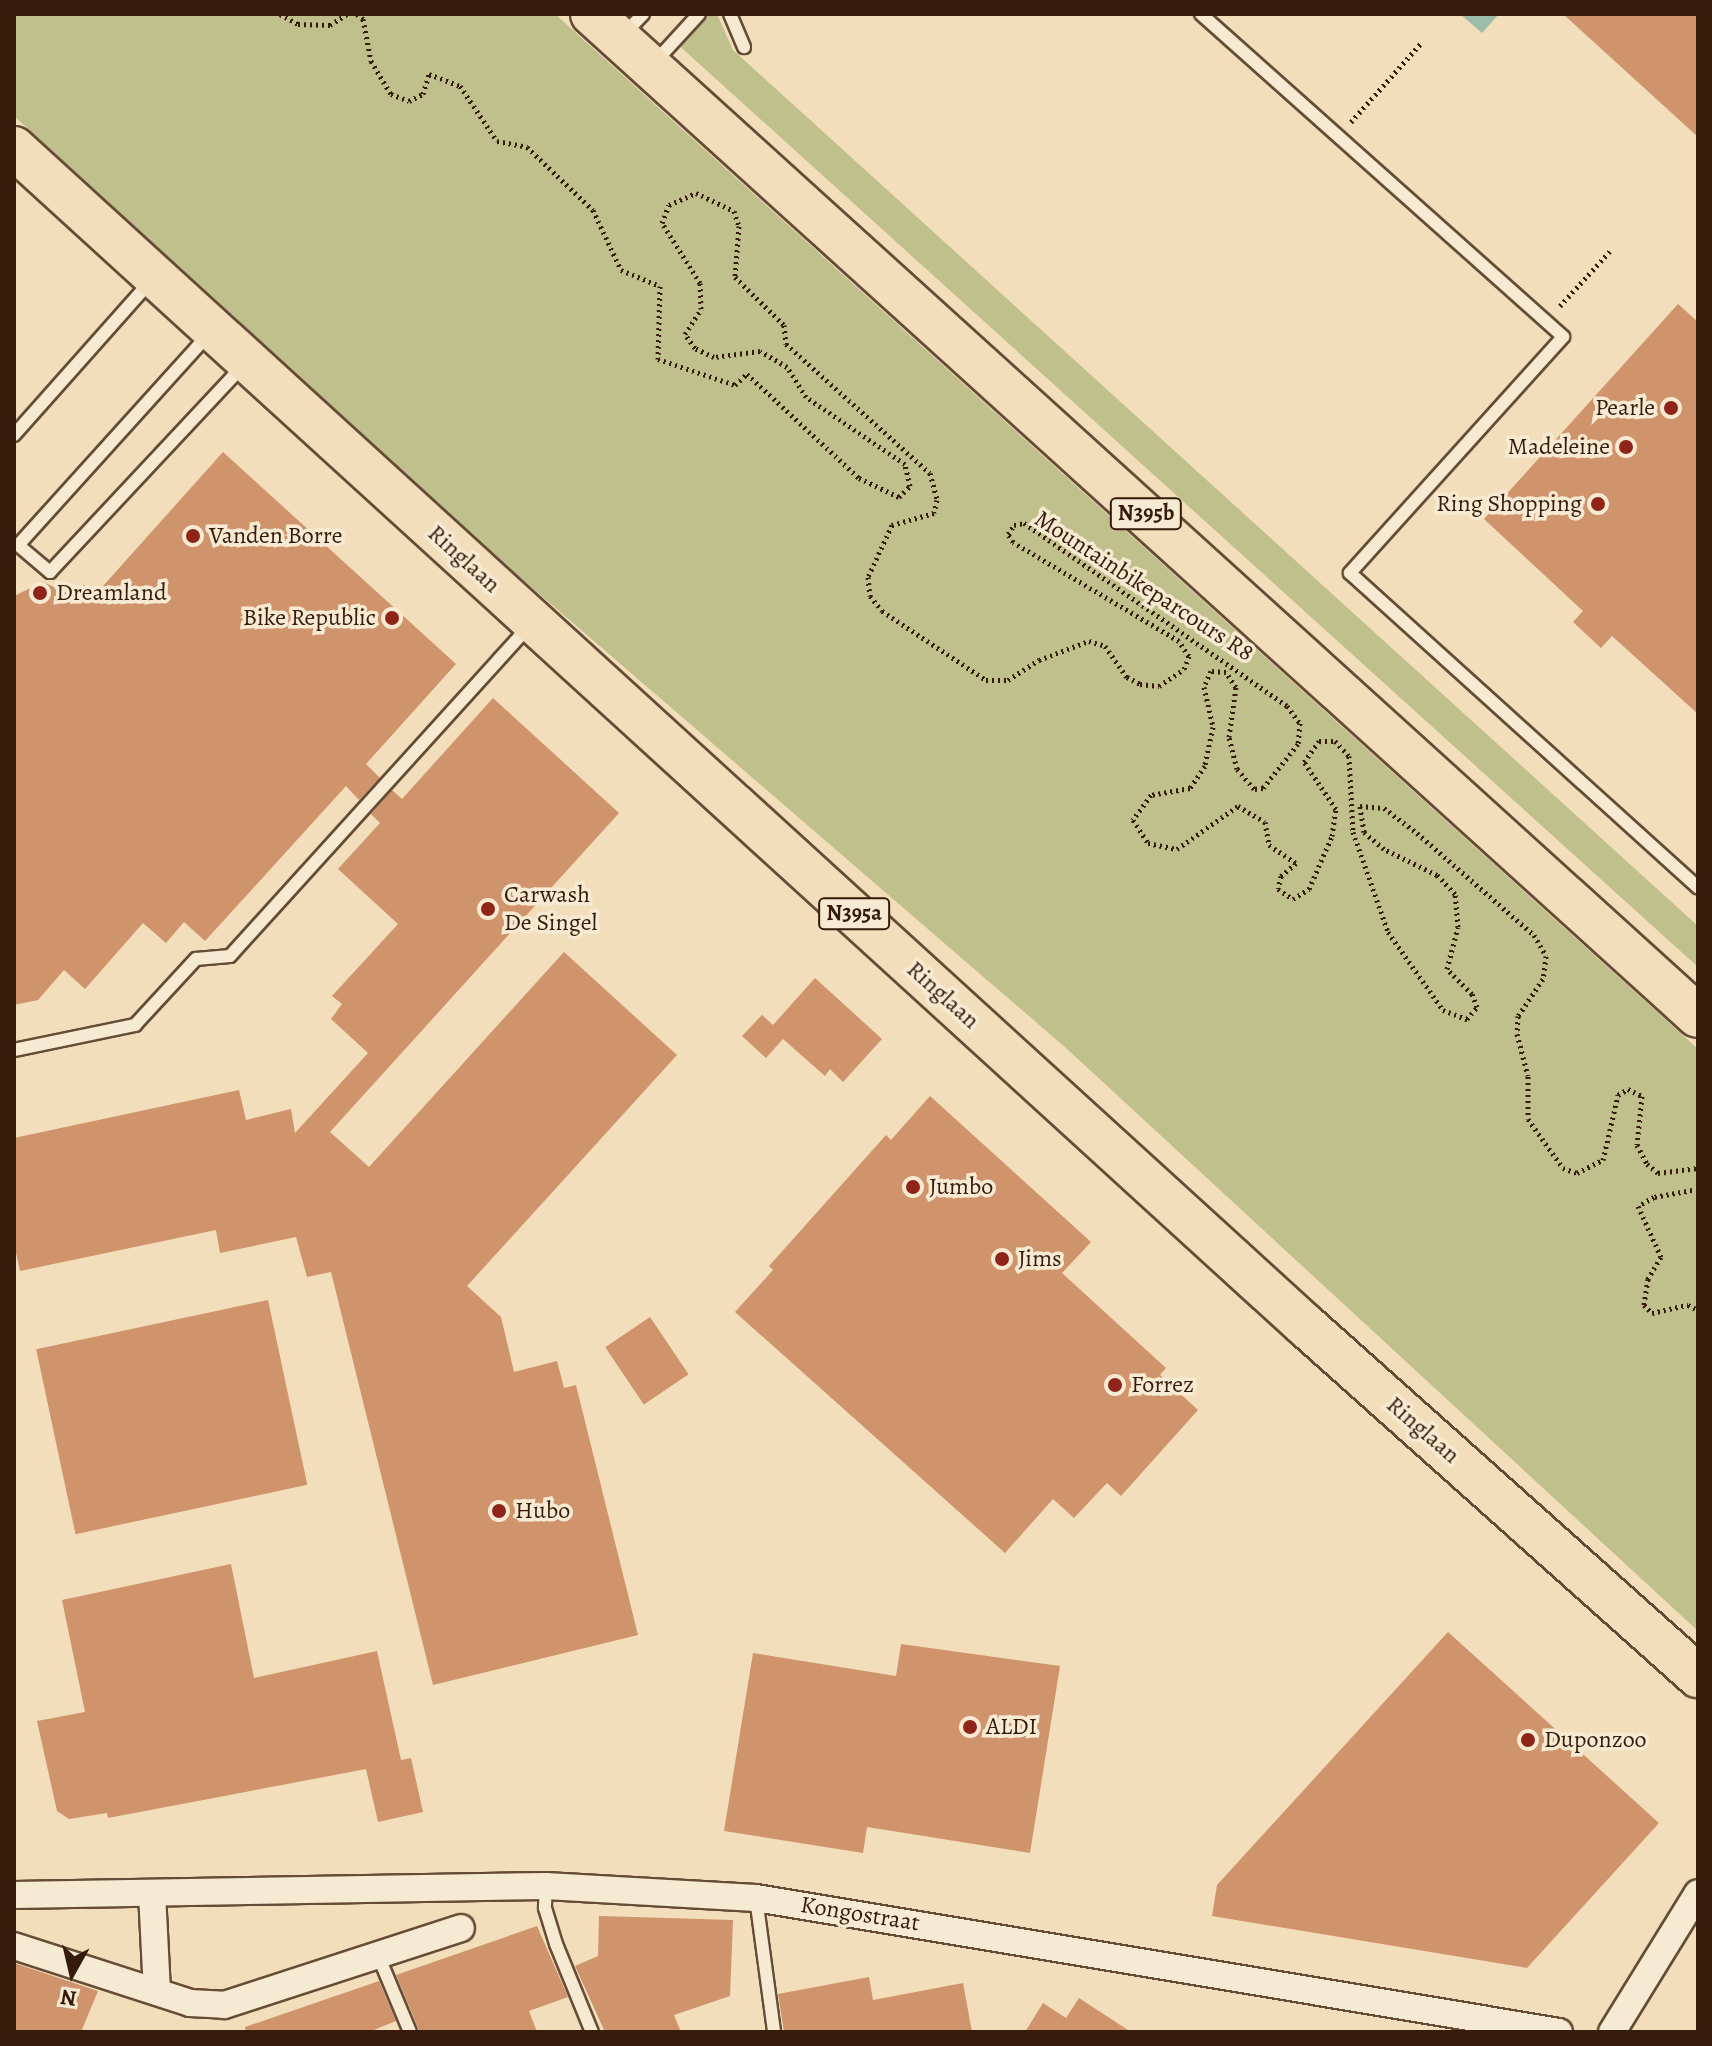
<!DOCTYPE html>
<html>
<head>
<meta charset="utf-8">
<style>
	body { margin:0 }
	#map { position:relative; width:1712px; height:2046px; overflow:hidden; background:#f2debb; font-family:Alegreya,serif }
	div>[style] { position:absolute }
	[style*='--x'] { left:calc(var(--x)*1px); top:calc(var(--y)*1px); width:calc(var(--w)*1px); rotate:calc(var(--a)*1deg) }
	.green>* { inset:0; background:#c0c08c }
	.water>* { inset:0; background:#9cbdaa }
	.building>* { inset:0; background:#cf946b; transform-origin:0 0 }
	.path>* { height:5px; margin-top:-2.5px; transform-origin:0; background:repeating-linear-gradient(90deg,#371b0a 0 2px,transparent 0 6px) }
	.roads { filter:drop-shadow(2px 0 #664c36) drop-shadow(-2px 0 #664c36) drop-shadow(0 2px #664c36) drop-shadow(0 -2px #664c36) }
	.service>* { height:12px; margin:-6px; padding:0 6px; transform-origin:6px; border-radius:6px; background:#f7ead3 }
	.minor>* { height:26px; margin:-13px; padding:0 13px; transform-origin:13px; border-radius:13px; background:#f7ead3 }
	.primary>* { height:42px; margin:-21px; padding:0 21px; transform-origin:21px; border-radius:21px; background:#f2debb }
	.dots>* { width:22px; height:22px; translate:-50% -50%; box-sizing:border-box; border:4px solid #f7ead3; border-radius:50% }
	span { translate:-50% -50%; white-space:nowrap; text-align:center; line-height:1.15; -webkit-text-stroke:7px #f7ead3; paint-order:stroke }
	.shield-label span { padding:2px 6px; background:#f7ead3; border:2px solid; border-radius:6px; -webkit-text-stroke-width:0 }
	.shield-label { font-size:22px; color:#371b0a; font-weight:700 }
	.poi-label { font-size:24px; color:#371b0a }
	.right { translate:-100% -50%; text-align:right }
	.left { translate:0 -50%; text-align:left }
	.street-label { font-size:24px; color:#371b0a }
	.frame { position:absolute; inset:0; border:16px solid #371b0a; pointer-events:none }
	.north { position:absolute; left:32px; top:1934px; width:80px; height:80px; -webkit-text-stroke:6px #f7ead3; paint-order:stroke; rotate:188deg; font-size:22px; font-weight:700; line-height:32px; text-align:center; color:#371b0a }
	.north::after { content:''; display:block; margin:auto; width:28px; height:36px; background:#371b0a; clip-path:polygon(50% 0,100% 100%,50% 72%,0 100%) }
</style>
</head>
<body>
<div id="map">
	<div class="green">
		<div style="clip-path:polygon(14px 14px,555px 14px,1698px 1049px,1698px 1631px,1066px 1048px,465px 530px,14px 116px)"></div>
		<div style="clip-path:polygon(699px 14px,717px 14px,733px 50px,1698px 926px,1698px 967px,674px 41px)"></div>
	</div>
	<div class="water">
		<div style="clip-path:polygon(1460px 14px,1499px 14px,1482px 33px)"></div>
	</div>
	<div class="building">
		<div style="clip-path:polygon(1563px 14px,1698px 14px,1698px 137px)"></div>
		<div style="clip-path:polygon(1678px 304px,1698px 322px,1698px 714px,1612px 636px,1601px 648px,1573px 622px,1583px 611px,1484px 519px)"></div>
		<div style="clip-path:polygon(223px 452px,456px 664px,366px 764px,380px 778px,359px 800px,346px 786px,205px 941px,184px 922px,166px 943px,143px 923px,85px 989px,64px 970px,38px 1000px,14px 1005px,14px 596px,43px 582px,74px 596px,84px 585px,95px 595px)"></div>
		<div style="clip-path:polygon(493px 698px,619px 813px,330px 1132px,369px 1167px,564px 952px,677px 1055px,467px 1286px,501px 1317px,514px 1372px,557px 1361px,564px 1388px,576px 1385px,638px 1635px,433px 1685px,331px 1272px,307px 1277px,296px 1237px,220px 1253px,216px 1230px,20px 1271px,14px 1244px,14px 1138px,239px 1090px,246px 1120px,291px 1109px,295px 1133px,368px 1053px,331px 1019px,342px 1004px,332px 996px,398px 924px,338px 869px,380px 823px,371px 814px,392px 790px,402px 799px)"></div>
		<div style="clip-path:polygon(815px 978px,882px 1039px,843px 1082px,830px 1069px,825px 1076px,783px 1039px,766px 1058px,742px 1036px,762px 1015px,773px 1025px)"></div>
		<div style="clip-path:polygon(930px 1096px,1091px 1242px,1062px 1273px,1166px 1368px,1160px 1375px,1198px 1410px,1121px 1496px,1107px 1483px,1074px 1518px,1053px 1499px,1005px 1553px,735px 1312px,773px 1270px,769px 1266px,886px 1135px,891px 1140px)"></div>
		<div style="left:268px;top:1300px;width:189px;height:237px;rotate:78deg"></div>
		<div style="left:650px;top:1317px;width:69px;height:54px;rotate:56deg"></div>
		<div style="clip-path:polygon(231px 1564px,254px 1678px,377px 1651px,401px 1760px,411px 1758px,423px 1812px,378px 1822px,366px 1769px,108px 1818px,107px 1813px,69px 1819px,57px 1811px,37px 1721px,85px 1712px,62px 1600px)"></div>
		<div style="clip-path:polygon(1448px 1632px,1659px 1823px,1527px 1968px,1212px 1916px,1217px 1885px)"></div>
		<div style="clip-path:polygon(901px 1644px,1060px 1666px,1030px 1853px,867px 1827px,863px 1853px,724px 1831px,753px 1653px,896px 1676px)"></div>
		<div style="clip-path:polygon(599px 1916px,733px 1920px,730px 1996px,674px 2015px,681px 2032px,605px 2032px,575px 1966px,598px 1956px)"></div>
		<div style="clip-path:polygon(537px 1926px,568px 1997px,529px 2011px,537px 2032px,420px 2032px,396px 1975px)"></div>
		<div style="clip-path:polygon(14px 1963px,98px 1991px,81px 2032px,14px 2032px)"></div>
		<div style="clip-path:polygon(869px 1977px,873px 2000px,963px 1983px,972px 2032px,784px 2032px,778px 1994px)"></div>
		<div style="clip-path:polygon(379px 1981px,396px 2021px,369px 2032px,246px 2032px,245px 2027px)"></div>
		<div style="clip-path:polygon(1079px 1998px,1131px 2032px,1025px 2032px,1043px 2003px,1066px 2018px)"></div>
	</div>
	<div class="path">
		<div style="--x:280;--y:14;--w:21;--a:29"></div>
		<div style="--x:298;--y:24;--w:32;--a:2"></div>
		<div style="--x:330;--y:25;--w:20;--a:-33"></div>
		<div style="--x:357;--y:14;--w:8;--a:40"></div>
		<div style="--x:363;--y:19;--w:43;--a:79.2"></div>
		<div style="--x:371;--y:61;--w:39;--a:59"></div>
		<div style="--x:391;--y:94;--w:19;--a:21"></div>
		<div style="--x:409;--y:101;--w:16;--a:-27"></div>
		<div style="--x:423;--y:94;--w:21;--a:-73"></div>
		<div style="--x:429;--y:74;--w:33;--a:21"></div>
		<div style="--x:460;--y:86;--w:66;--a:56.1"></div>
		<div style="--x:497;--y:141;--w:31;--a:11"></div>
		<div style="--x:527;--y:147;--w:91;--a:43.7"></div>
		<div style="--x:593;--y:210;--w:66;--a:65"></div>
		<div style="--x:621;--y:270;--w:42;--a:22.3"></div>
		<div style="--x:660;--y:286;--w:73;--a:91.6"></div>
		<div style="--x:658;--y:359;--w:81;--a:18.7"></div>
		<div style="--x:735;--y:385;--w:16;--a:-43"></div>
		<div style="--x:747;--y:374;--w:153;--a:42.9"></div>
		<div style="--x:859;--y:478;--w:44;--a:25.4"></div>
		<div style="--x:899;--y:497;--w:16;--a:-45"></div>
		<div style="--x:910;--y:486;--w:23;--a:-103"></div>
		<div style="--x:905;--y:464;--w:120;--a:-145.9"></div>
		<div style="--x:806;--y:397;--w:36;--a:-122"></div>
		<div style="--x:787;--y:367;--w:31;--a:-149"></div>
		<div style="--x:760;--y:351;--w:46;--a:172.6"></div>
		<div style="--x:714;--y:357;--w:21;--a:-155"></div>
		<div style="--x:695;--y:348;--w:17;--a:-126"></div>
		<div style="--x:685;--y:334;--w:30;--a:-57"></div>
		<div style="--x:701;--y:309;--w:26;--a:-92"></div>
		<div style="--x:700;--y:283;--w:71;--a:-122.3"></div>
		<div style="--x:662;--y:223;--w:19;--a:-69"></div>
		<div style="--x:669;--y:205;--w:30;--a:-24"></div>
		<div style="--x:696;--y:193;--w:42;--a:25.3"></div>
		<div style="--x:734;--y:211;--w:16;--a:72"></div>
		<div style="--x:739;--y:226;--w:51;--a:94.5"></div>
		<div style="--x:735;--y:277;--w:69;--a:44.4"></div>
		<div style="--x:784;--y:325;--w:19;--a:84"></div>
		<div style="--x:786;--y:344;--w:193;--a:41.9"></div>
		<div style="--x:930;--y:473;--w:28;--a:75"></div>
		<div style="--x:937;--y:500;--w:13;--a:103"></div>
		<div style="--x:934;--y:513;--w:44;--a:164.1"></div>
		<div style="--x:892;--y:525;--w:57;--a:114.8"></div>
		<div style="--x:868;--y:577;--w:19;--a:84"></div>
		<div style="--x:870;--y:596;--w:19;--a:51"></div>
		<div style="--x:882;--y:611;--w:125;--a:33.6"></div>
		<div style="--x:986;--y:680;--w:22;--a:0"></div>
		<div style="--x:1008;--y:680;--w:37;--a:-33"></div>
		<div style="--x:1039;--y:660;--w:53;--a:-20.8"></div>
		<div style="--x:1089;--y:641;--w:17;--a:17"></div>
		<div style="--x:1105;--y:646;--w:38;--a:55"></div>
		<div style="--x:1127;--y:677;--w:15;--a:28"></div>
		<div style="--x:1140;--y:684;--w:19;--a:6"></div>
		<div style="--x:1159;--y:686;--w:30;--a:-34"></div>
		<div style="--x:1184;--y:669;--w:14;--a:-69"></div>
		<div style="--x:1189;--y:656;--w:18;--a:-124"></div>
		<div style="--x:1179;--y:641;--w:193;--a:-149.2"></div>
		<div style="--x:1013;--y:542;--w:9;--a:-122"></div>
		<div style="--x:1008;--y:534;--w:11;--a:-56"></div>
		<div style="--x:1014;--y:525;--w:10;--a:-11"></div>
		<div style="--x:1024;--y:523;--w:320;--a:34.8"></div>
		<div style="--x:1287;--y:706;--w:21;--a:53"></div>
		<div style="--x:1300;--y:723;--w:21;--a:95"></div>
		<div style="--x:1298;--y:744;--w:56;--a:128.5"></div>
		<div style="--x:1263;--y:788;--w:9;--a:174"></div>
		<div style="--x:1254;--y:789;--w:26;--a:-130"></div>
		<div style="--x:1237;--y:769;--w:33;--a:-104"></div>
		<div style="--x:1229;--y:737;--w:50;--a:-82"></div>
		<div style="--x:1236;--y:687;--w:18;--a:-124"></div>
		<div style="--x:1226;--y:672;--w:15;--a:-176"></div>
		<div style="--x:1211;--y:671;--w:17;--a:114"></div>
		<div style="--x:1204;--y:687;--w:41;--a:77.3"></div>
		<div style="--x:1213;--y:727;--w:40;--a:102"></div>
		<div style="--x:1205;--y:766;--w:27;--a:124"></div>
		<div style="--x:1190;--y:788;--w:40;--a:170"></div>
		<div style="--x:1151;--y:795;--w:31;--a:126"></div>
		<div style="--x:1133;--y:820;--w:27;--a:57"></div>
		<div style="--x:1148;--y:843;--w:30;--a:12"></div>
		<div style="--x:1177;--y:849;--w:75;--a:-35.2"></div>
		<div style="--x:1238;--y:806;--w:31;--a:31"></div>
		<div style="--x:1265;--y:822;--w:23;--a:80"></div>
		<div style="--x:1269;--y:845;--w:32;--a:34"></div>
		<div style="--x:1296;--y:863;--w:20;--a:139"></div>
		<div style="--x:1281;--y:876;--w:13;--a:103"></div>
		<div style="--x:1278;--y:889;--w:18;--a:34"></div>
		<div style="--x:1293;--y:899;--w:19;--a:-32"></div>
		<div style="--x:1309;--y:889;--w:58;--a:-66.5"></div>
		<div style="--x:1332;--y:836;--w:27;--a:-82"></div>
		<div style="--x:1336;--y:809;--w:57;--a:-124.2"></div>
		<div style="--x:1304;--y:762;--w:26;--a:-54"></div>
		<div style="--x:1319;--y:741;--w:16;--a:0"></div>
		<div style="--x:1335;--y:741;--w:21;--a:47"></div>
		<div style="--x:1349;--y:756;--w:76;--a:87"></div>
		<div style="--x:1353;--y:832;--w:106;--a:70.7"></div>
		<div style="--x:1388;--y:932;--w:95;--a:54.8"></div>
		<div style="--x:1443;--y:1010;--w:26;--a:21"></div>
		<div style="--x:1467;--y:1019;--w:16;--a:-50"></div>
		<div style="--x:1477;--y:1007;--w:14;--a:-111"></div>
		<div style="--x:1472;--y:994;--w:35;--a:-135"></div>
		<div style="--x:1447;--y:969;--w:43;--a:-75.3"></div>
		<div style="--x:1458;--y:927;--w:33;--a:-95"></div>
		<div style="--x:1455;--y:894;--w:26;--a:-133"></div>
		<div style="--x:1437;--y:875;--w:59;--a:-153.9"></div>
		<div style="--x:1384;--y:849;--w:26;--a:-140"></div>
		<div style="--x:1364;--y:832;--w:26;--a:-99"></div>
		<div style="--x:1360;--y:806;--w:24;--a:5"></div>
		<div style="--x:1384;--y:808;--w:41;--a:37.1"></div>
		<div style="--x:1417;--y:833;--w:155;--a:41.1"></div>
		<div style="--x:1534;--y:935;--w:24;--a:60"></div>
		<div style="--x:1546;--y:956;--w:23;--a:97"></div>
		<div style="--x:1543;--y:979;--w:45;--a:124"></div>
		<div style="--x:1518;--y:1016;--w:18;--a:93"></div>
		<div style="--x:1517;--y:1034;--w:43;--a:75.3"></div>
		<div style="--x:1528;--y:1076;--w:43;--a:90"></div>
		<div style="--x:1528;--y:1119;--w:60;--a:54.5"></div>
		<div style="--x:1563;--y:1168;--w:15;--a:20"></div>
		<div style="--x:1577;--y:1173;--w:29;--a:-27"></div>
		<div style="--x:1603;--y:1160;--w:67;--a:-77"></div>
		<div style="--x:1618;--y:1095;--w:12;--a:-31"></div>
		<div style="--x:1628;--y:1089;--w:16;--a:27"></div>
		<div style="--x:1642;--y:1096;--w:49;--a:95.8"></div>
		<div style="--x:1637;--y:1145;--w:21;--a:62"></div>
		<div style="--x:1647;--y:1164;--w:14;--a:39"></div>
		<div style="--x:1658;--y:1173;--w:40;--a:-7.1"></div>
		<div style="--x:1351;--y:122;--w:107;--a:-48.4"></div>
		<div style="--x:1560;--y:306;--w:74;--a:-47.7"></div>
		<div style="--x:1698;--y:1189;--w:45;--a:169.7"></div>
		<div style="--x:1654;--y:1197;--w:18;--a:151"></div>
		<div style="--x:1638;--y:1206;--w:56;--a:65.7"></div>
		<div style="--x:1661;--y:1257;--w:26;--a:121"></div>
		<div style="--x:1648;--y:1279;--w:26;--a:99"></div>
		<div style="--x:1644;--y:1305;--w:11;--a:45"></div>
		<div style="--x:1652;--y:1313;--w:37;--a:-13"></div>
		<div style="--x:1688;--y:1305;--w:11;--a:27"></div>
	</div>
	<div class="roads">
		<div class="service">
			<div style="--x:730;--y:14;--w:36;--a:67"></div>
			<div style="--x:1201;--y:14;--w:485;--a:41.7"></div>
			<div style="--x:1563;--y:337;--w:318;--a:132.1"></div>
			<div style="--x:1350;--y:573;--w:469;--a:42.1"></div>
			<div style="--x:623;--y:35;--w:29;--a:-46"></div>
			<div style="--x:655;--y:62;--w:65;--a:-47.5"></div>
			<div style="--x:208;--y:335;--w:283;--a:132.1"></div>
			<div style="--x:18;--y:545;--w:42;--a:40.2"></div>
			<div style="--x:50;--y:572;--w:284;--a:-46.9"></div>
			<div style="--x:14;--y:435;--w:205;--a:-48.4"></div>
			<div style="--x:14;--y:1050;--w:124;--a:-11.7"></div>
			<div style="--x:135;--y:1025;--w:90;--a:-47.3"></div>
			<div style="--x:196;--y:959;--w:34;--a:-5"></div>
			<div style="--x:230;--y:956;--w:445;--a:-47.8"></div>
			<div style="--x:546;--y:1886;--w:22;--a:93"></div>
			<div style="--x:545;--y:1908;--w:38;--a:73"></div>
			<div style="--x:556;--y:1944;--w:95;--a:67.8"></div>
			<div style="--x:756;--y:1898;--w:135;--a:82.3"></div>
			<div style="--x:378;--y:1955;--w:83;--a:67.4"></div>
		</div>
		<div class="minor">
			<div style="--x:152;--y:1893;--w:99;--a:87.1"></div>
			<div style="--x:14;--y:1895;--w:532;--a:-0.97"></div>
			<div style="--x:546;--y:1886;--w:210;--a:3.3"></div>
			<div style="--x:756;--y:1898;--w:814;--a:9.47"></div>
			<div style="--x:14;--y:1946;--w:185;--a:17.9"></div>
			<div style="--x:190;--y:2003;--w:34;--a:3"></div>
			<div style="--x:224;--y:2005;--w:249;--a:-18"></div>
			<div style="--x:1612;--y:2032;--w:163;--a:-58.3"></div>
		</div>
		<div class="primary">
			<div style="--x:592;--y:14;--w:1492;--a:42.18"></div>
			<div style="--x:14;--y:148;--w:1748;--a:42.36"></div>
			<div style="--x:1306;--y:1326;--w:526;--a:41.76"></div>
		</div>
	</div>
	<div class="dots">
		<div style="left:1671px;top:408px;background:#8f2418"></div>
		<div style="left:1626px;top:447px;background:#8f2418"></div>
		<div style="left:1598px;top:504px;background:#8f2418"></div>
		<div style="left:193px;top:536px;background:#8f2418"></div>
		<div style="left:40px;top:593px;background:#8f2418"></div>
		<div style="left:392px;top:618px;background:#8f2418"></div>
		<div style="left:488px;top:909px;background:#8f2418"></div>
		<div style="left:913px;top:1187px;background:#8f2418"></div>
		<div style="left:1002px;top:1259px;background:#8f2418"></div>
		<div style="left:1115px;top:1385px;background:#8f2418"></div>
		<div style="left:499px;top:1511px;background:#8f2418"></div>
		<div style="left:970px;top:1727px;background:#8f2418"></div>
		<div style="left:1528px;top:1740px;background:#8f2418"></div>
	</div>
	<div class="shield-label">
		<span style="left:1146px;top:514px">N395b</span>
		<span style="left:854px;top:914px">N395a</span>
	</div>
	<div class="poi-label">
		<span class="right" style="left:1655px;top:408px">Pearle</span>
		<span class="right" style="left:1610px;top:447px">Madeleine</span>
		<span class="right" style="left:1582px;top:504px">Ring Shopping</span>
		<span class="left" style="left:209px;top:536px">Vanden Borre</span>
		<span class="left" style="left:56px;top:593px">Dreamland</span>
		<span class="right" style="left:376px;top:618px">Bike Republic</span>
		<span class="left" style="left:504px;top:909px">Carwash<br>De Singel</span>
		<span class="left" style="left:929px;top:1187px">Jumbo</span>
		<span class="left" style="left:1018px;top:1259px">Jims</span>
		<span class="left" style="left:1131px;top:1385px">Forrez</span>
		<span class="left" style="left:515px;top:1511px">Hubo</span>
		<span class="left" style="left:986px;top:1727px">ALDI</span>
		<span class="left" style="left:1544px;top:1740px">Duponzoo</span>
	</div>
	<div class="street-label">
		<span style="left:464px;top:559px;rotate:42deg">Ringlaan</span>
		<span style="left:1144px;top:586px;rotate:33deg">Mountainbikeparcours R8</span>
		<span style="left:943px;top:995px;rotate:42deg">Ringlaan</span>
		<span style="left:1423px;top:1430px;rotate:41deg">Ringlaan</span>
		<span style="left:860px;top:1914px;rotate:9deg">Kongostraat</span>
	</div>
	<div class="frame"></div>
	<div class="north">N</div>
</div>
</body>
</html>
